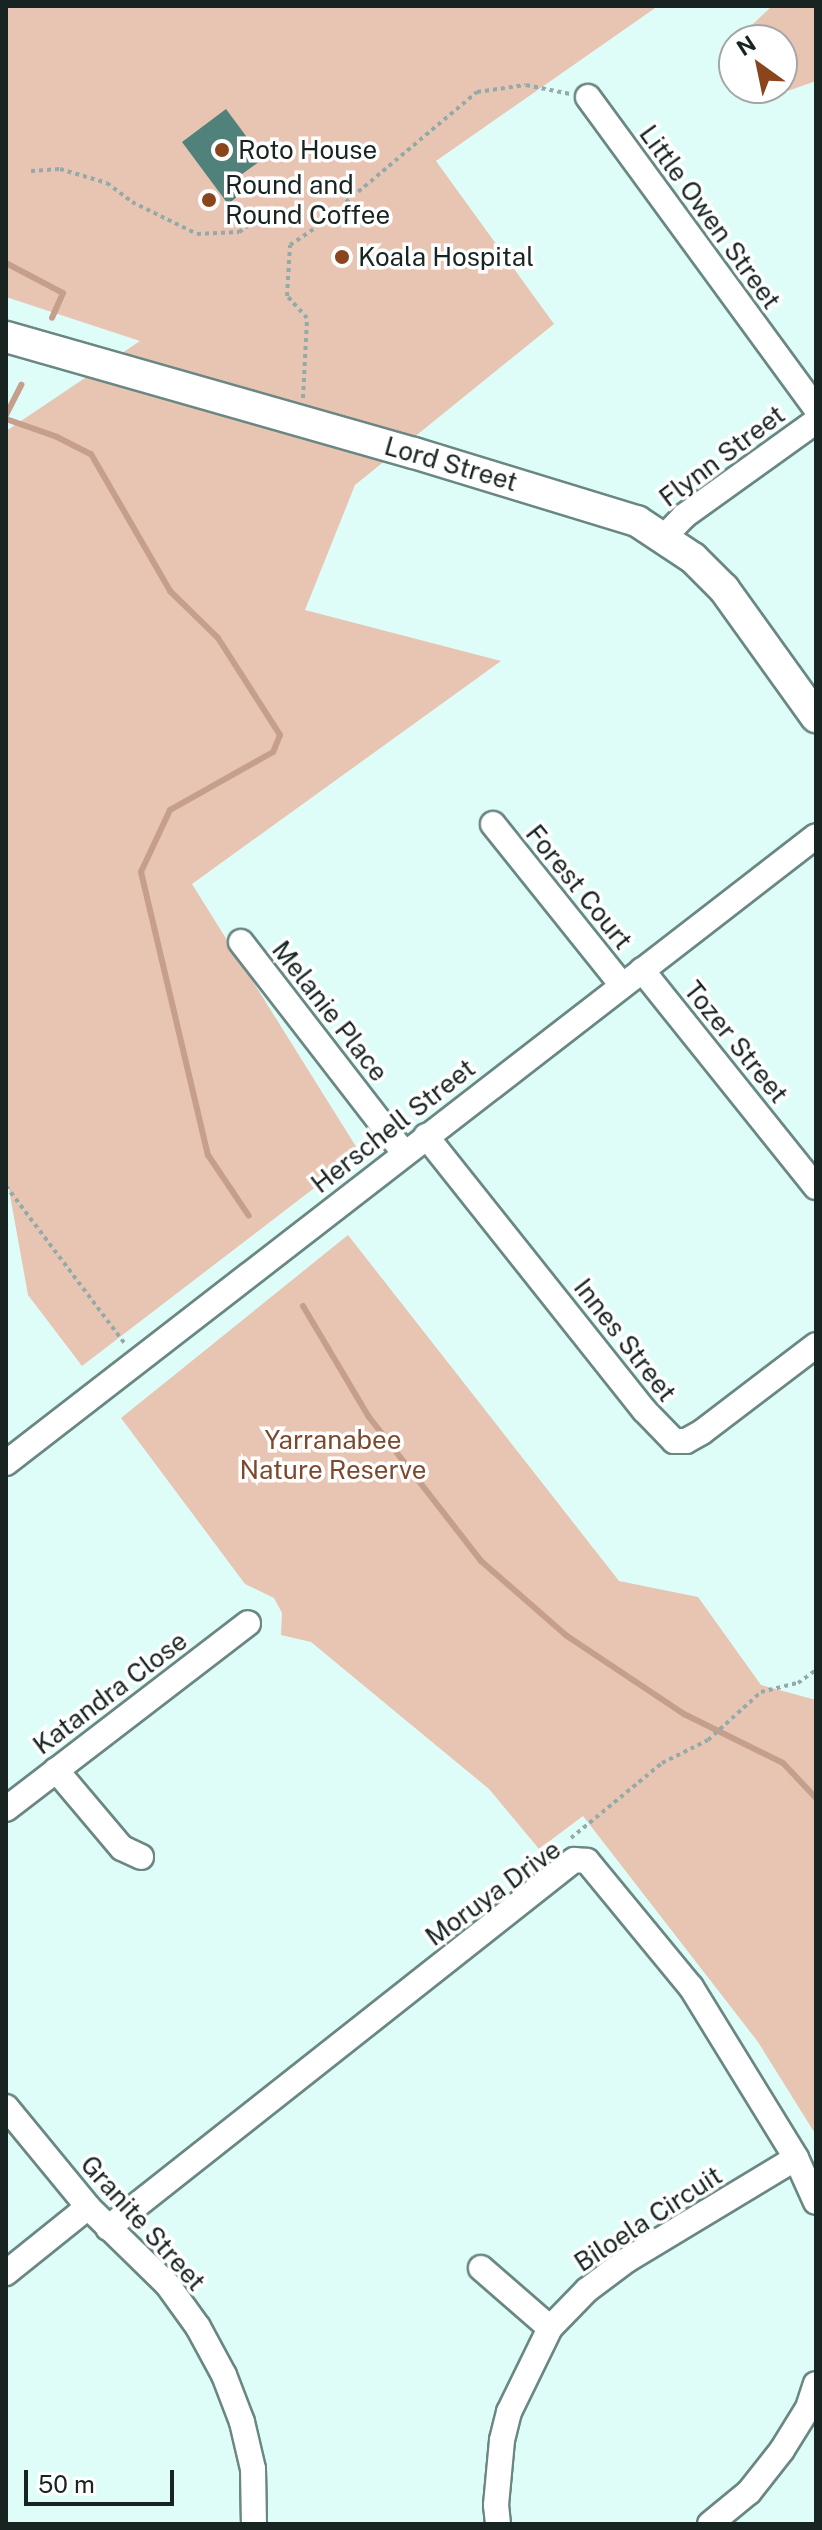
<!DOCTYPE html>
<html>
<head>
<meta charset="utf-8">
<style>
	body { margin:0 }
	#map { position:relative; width:822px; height:2530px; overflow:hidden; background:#defdf9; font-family:"Public Sans",sans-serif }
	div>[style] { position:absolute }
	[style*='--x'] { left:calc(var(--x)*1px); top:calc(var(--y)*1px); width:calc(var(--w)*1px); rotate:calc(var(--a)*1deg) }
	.green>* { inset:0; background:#e8c4b3 }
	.stream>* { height:6px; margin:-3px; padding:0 3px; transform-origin:3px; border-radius:3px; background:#c69f8c }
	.building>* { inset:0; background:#50817a }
	.path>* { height:4px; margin-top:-2px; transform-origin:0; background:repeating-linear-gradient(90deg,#93aba8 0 4px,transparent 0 8px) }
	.roads { filter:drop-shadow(2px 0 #6b8783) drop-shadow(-2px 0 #6b8783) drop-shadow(0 2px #6b8783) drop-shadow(0 -2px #6b8783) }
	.minor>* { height:24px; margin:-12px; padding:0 12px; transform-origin:12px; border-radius:12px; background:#fff }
	.major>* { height:30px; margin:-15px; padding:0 15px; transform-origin:15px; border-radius:15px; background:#fff }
	.dots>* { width:22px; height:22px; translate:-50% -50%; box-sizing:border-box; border:4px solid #fff; border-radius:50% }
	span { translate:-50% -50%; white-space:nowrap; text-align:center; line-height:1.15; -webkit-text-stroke:7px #fff; paint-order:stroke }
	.poi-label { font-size:26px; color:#182422 }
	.left { translate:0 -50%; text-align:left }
	.street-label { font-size:26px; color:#182422 }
	.park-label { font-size:26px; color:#7d482c }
	.frame { position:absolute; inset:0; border:8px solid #182422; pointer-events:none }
	.north { position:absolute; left:718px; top:24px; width:80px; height:80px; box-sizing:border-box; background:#fff; border:2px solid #a3a7a7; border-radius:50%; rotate:327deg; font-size:22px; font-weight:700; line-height:32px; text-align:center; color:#182422 }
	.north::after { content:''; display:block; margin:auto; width:28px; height:36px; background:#8a451d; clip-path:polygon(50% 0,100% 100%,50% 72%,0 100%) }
	.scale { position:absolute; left:24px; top:2470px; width:150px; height:36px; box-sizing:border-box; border:4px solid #182422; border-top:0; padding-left:10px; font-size:24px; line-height:28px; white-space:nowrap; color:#182422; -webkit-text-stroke:6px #fff; paint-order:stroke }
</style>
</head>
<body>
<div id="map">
	<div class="green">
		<div style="clip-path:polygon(6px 6px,658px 6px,436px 161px,554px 324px,355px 485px,305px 610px,501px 661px,192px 884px,360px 1153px,82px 1366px,28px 1295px,6px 1173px,6px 431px,140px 341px,6px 297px)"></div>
		<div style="clip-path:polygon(772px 6px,816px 6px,816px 81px,782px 93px,778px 88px,782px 88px,782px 40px,737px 39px)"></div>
		<div style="clip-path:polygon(348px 1235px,619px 1581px,698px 1597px,761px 1685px,816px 1700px,816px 2135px,758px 2042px,583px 1816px,539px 1849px,489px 1789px,311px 1642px,281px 1635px,282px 1613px,274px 1598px,245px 1584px,121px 1418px)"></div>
	</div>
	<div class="stream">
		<div style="--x:6;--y:263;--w:64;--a:27.8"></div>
		<div style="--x:63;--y:293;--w:27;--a:114"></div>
		<div style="--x:6;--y:415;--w:34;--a:-63"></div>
		<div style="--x:6;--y:419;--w:54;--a:19.4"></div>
		<div style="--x:57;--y:437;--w:38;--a:27"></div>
		<div style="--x:91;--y:454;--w:158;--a:60"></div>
		<div style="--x:170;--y:591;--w:67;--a:44.4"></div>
		<div style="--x:218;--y:638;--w:115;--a:57.4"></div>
		<div style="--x:280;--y:735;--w:18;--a:112"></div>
		<div style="--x:273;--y:752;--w:118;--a:150.6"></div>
		<div style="--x:170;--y:810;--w:68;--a:115.1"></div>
		<div style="--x:141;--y:872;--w:291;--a:76.7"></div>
		<div style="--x:208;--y:1155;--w:73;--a:56.1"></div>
		<div style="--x:303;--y:1306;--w:129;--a:59.3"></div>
		<div style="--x:369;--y:1417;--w:182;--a:52.1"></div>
		<div style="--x:481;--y:1561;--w:114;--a:41.1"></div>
		<div style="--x:567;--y:1636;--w:141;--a:33.7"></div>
		<div style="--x:684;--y:1714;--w:110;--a:26.3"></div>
		<div style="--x:783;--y:1763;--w:48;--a:46.7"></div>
	</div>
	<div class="building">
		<div style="clip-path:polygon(226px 109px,263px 159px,238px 177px,247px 189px,228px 204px,182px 142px)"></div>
	</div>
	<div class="path">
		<div style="--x:31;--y:171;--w:29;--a:-4"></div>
		<div style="--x:60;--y:169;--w:49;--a:16.6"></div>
		<div style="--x:107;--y:183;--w:31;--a:37"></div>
		<div style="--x:132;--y:202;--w:72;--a:26.2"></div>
		<div style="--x:197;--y:234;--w:42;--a:-2.7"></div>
		<div style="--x:239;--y:232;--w:16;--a:-35"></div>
		<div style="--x:346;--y:202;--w:171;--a:-40"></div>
		<div style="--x:477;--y:92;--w:49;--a:-8.1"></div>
		<div style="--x:526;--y:85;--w:45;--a:11.6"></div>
		<div style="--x:303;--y:398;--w:80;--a:-87.1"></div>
		<div style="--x:307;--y:318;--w:30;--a:-132"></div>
		<div style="--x:287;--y:296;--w:51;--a:-86.6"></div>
		<div style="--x:290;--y:245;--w:32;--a:-34"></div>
		<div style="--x:6;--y:1186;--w:198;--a:53"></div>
		<div style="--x:571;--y:1838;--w:118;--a:-39.5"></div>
		<div style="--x:662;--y:1763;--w:51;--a:-26.6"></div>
		<div style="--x:708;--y:1740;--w:72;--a:-42.2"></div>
		<div style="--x:761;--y:1692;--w:38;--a:-14"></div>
		<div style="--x:798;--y:1683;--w:22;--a:-36"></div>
	</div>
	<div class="roads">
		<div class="minor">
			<div style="--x:588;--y:97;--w:386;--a:53.8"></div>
			<div style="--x:664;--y:537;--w:29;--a:-46"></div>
			<div style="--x:684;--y:516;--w:163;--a:-35.7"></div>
			<div style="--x:493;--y:824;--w:206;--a:51.3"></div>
			<div style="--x:241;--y:942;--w:267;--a:52.3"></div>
			<div style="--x:642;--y:970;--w:278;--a:51.3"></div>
			<div style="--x:426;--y:1136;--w:350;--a:51.5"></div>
			<div style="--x:644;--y:1410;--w:43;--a:45.9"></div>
			<div style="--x:674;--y:1441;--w:12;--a:0"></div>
			<div style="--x:686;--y:1441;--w:18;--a:-29"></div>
			<div style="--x:702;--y:1432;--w:143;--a:-37.3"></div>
			<div style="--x:6;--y:1463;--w:1024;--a:-37.74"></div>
			<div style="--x:56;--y:1770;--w:102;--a:49.8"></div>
			<div style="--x:122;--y:1848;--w:21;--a:25"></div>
			<div style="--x:6;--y:1809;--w:305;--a:-37.5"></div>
			<div style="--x:6;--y:2107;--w:129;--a:50.6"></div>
			<div style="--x:88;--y:2207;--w:110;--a:44.3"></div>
			<div style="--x:167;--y:2284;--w:53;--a:54.2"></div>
			<div style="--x:198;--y:2327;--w:55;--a:61.6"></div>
			<div style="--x:224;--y:2375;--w:50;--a:69"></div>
			<div style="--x:242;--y:2422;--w:48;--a:76.8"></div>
			<div style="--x:253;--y:2469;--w:55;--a:89"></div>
			<div style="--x:108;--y:2228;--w:594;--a:-38.3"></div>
			<div style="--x:574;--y:1860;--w:13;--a:4"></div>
			<div style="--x:587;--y:1861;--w:163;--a:50.5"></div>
			<div style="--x:691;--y:1987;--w:201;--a:58.4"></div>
			<div style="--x:796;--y:2158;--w:48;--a:65.6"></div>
			<div style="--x:481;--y:2268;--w:91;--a:41"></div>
			<div style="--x:6;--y:2273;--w:105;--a:-38.8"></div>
			<div style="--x:498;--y:2524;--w:19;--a:-96"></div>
			<div style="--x:496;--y:2505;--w:65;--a:-84.7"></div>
			<div style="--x:502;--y:2440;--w:29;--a:-76"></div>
			<div style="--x:509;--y:2412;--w:93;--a:-64"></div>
			<div style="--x:550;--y:2328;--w:53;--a:-45.8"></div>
			<div style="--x:587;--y:2290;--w:50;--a:-36.9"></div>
			<div style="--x:627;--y:2260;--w:197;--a:-31.1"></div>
			<div style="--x:710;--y:2524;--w:50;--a:-39.4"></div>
			<div style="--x:749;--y:2492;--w:53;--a:-51.8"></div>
			<div style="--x:782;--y:2450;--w:49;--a:-58.2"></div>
			<div style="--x:808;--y:2408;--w:25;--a:-72"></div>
		</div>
		<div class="major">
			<div style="--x:6;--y:337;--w:424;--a:15.9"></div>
			<div style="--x:414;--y:453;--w:233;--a:17"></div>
			<div style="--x:637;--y:521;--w:67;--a:33.5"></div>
			<div style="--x:693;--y:558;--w:44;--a:45"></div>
			<div style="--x:724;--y:589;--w:158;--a:54.3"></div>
		</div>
	</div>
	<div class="dots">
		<div style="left:222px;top:150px;background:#8a451d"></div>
		<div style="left:209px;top:200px;background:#8a451d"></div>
		<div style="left:342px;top:257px;background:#8a451d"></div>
	</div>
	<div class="poi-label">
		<span class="left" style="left:238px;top:150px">Roto House</span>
		<span class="left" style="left:225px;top:200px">Round and<br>Round Coffee</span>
		<span class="left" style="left:358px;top:257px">Koala Hospital</span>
	</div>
	<div class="street-label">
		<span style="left:710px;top:217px;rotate:54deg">Little Owen Street</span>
		<span style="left:722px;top:456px;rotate:-37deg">Flynn Street</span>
		<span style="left:451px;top:464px;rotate:16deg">Lord Street</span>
		<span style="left:579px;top:887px;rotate:51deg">Forest Court</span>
		<span style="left:330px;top:1011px;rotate:52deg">Melanie Place</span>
		<span style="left:736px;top:1042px;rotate:51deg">Tozer Street</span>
		<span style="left:393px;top:1126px;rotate:-38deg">Herschell Street</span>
		<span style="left:625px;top:1340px;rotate:52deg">Innes Street</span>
		<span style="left:110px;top:1693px;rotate:-37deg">Katandra Close</span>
		<span style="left:493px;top:1893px;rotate:-36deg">Moruya Drive</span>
		<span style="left:648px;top:2219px;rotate:-33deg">Biloela Circuit</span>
		<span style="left:143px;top:2223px;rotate:48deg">Granite Street</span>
	</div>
	<div class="park-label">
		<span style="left:333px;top:1455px">Yarranabee<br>Nature Reserve</span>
	</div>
	<div class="frame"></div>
	<div class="north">N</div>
	<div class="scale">50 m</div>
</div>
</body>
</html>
